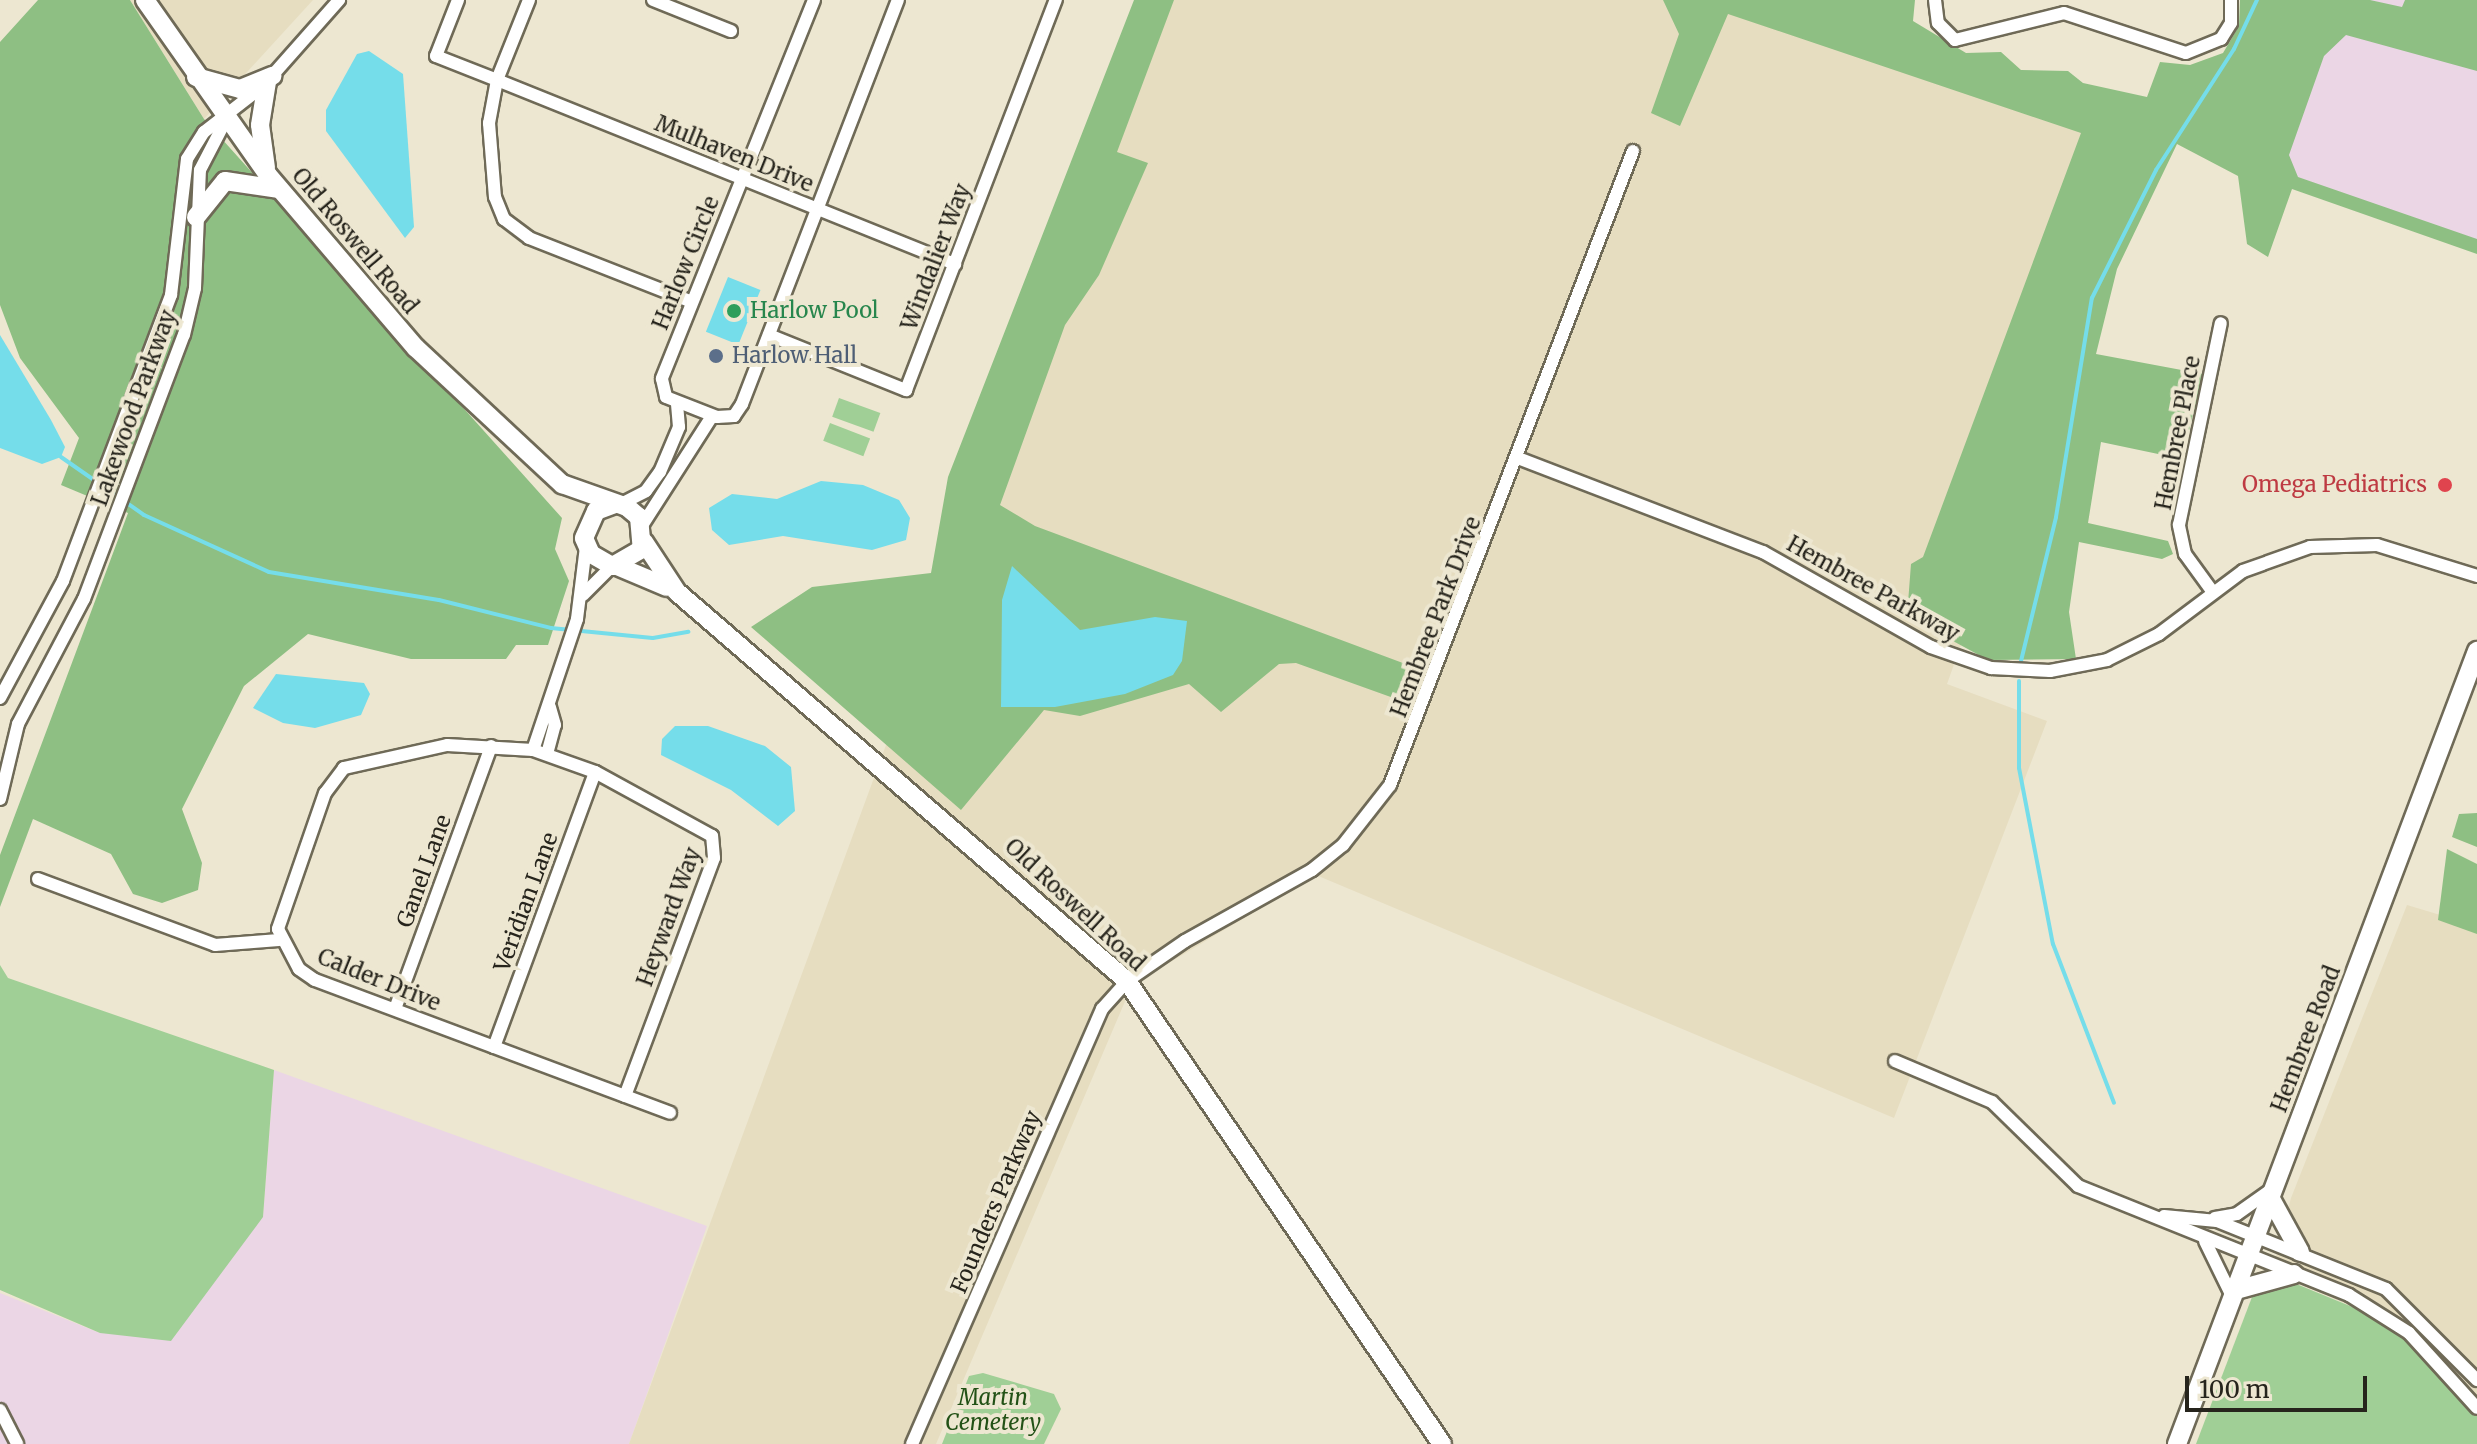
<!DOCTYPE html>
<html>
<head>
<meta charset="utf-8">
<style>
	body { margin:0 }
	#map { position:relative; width:2477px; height:1444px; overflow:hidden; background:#ede7d1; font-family:Merriweather,serif }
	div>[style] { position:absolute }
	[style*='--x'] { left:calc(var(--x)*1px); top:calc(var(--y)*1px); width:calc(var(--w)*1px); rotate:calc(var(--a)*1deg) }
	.commercial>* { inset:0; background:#ebd6e5 }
	.built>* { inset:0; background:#e6ddc0 }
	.green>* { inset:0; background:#a0cf96; transform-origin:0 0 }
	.forest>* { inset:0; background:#8ebf83 }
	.water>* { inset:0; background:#75ddea; transform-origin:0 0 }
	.stream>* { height:4px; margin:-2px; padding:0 2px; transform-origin:2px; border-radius:2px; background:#75ddea }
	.roads { filter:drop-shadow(2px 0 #6f6a57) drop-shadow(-2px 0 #6f6a57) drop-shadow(0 2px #6f6a57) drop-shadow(0 -2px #6f6a57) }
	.street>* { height:12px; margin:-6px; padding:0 6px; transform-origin:6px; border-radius:6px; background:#fff }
	.secondary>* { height:18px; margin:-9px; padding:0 9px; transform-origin:9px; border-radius:9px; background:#fff }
	.dots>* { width:22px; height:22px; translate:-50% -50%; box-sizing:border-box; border:4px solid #ede7d1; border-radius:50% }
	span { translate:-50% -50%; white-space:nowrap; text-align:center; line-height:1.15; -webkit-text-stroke:8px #ede7d1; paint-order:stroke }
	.street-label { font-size:22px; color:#26241c }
	.leisure-label { font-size:22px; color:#27864d }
	.left { translate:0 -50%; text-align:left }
	.service-label { font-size:22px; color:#4e5e75 }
	.health-label { font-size:22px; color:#be3a42 }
	.right { translate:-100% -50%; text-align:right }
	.park-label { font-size:22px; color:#225116; font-style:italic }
	.scale { position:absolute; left:2185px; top:1376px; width:182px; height:36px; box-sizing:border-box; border:4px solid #26241c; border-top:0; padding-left:10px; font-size:24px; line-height:28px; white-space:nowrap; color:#26241c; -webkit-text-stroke:6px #ede7d1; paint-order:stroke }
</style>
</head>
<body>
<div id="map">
	<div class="commercial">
		<div style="clip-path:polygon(2273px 0,2477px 0,2477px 247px,2159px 134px)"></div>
		<div style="clip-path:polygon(274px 1070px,707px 1226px,629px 1444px,0 1444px,0 1293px,100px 1333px,263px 1217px)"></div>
	</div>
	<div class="built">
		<div style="clip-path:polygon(130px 0,313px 0,204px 119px)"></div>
		<div style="clip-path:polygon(1160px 0,1770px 0,2159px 134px,2072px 335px,1947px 684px,2047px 721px,1894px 1118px,1316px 875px,1132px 985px,936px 1444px,629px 1444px)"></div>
		<div style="clip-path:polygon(2407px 905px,2477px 926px,2477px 1416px,2372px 1315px,2302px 1285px,2270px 1280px,2291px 1198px)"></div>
	</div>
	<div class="green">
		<div style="left:839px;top:398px;width:44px;height:20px;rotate:20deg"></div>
		<div style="left:830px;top:423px;width:43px;height:19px;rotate:21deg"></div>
		<div style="clip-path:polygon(0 965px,8px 978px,274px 1070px,263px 1217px,171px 1341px,100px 1333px,0 1290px)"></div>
		<div style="clip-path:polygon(2284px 1279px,2372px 1315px,2404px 1339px,2477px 1416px,2477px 1444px,2196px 1444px,2252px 1297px)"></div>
		<div style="clip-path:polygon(983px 1373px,1054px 1394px,1061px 1409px,1044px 1444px,942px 1444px,969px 1376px)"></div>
	</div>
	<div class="forest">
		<div style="clip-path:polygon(38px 0,130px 0,204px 119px,562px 518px,555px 549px,569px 581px,548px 645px,516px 645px,506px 659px,411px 659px,308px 634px,244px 686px,182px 809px,202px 863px,198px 890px,162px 903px,133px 894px,111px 854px,33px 819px,0 907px,0 855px,128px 513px,61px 485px,79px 438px,20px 358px,0 305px,0 42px)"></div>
		<div style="clip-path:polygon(1134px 0,1174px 0,1117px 152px,1148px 163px,1099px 275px,1065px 325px,1000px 505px,1035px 526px,1427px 672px,1413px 705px,1296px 663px,1279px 664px,1221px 712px,1189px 684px,1080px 716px,1044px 710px,961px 810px,751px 627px,812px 587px,931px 573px,948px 477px)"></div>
		<div style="clip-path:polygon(1663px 0,1915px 0,1913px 21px,1966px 53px,2001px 52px,2021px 70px,2068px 71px,2083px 83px,2147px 97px,2160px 62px,2190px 65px,2223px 53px,2239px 26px,2240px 0,2370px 0,2402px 7px,2405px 0,2477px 0,2477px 71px,2346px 35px,2324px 56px,2289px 155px,2298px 177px,2477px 239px,2477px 254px,2292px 189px,2268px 257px,2247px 244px,2238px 176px,2177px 144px,2117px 269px,2096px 354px,2203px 374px,2182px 459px,2101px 442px,2088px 523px,2168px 541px,2173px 554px,2162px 559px,2079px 542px,2069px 612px,2076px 659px,1988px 660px,1907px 616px,1911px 564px,1923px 557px,2081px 133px,1728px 14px,1680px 126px,1651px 113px,1679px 34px)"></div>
		<div style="clip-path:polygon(2477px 813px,2477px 847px,2452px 837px,2459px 814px)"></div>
		<div style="clip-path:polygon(2447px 849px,2477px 864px,2477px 934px,2438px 920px)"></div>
	</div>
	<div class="water">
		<div style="clip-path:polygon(369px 51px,403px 74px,414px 227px,405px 238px,326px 131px,326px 110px,357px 54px)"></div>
		<div style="left:728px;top:277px;width:35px;height:59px;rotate:22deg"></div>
		<div style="clip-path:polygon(0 335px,51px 420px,65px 447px,61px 457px,42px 464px,0 448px)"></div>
		<div style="clip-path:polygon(821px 481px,863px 485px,899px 500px,910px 518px,906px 540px,872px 550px,783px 536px,729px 545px,712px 530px,709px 508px,732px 494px,777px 499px)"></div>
		<div style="clip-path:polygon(1012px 566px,1080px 630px,1155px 617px,1187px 621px,1182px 661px,1173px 675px,1125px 694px,1055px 707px,1001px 707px,1002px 600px)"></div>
		<div style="clip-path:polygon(276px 674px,364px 683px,370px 694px,361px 715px,315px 728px,283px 723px,253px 708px)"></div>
		<div style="clip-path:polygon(675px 726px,708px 726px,765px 746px,791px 767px,795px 811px,778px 826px,731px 790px,661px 755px,662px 739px)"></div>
	</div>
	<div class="stream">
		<div style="--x:61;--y:457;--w:101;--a:34.9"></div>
		<div style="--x:144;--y:515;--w:137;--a:24.5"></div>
		<div style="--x:269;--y:572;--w:172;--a:9.4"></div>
		<div style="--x:439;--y:600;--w:115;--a:14"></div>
		<div style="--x:551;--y:628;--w:102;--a:5.6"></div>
		<div style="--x:653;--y:638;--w:36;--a:-10"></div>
		<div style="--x:2021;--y:661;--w:148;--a:-76.3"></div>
		<div style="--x:2056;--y:517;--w:222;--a:-80.7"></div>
		<div style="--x:2092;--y:298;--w:143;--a:-63.4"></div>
		<div style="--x:2156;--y:170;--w:144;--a:-57.2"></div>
		<div style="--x:2234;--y:49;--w:54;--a:-64.9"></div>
		<div style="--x:2019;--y:681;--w:87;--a:90"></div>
		<div style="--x:2019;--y:768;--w:179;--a:79.1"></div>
		<div style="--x:2053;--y:944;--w:170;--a:69"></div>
	</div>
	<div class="roads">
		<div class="street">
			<div style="--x:458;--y:0;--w:60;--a:111.4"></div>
			<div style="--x:436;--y:56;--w:66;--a:21.5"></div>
			<div style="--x:497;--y:80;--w:44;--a:100.5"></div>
			<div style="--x:489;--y:123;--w:74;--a:85.4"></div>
			<div style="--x:495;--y:197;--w:24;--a:68"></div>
			<div style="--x:504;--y:219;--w:31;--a:37"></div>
			<div style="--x:529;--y:238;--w:175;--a:21.4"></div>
			<div style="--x:529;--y:0;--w:86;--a:111.8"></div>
			<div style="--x:497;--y:80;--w:494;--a:21.9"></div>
			<div style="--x:653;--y:0;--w:84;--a:21.7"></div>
			<div style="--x:814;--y:0;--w:408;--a:111.9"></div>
			<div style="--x:662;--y:379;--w:18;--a:77"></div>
			<div style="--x:666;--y:397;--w:55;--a:21.4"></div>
			<div style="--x:717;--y:417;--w:17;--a:-3"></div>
			<div style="--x:734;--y:416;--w:14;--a:-56"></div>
			<div style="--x:742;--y:404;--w:433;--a:-68.9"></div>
			<div style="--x:1935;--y:0;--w:23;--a:83"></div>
			<div style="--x:1938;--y:23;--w:24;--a:45"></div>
			<div style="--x:1955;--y:40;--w:112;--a:-13.9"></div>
			<div style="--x:2064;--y:13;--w:128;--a:18.2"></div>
			<div style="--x:2186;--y:53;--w:38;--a:-22"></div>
			<div style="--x:2221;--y:39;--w:19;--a:-58"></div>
			<div style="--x:2231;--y:23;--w:23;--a:-90"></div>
			<div style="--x:769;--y:335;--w:148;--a:21.9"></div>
			<div style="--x:906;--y:390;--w:418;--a:-69"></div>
			<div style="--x:1518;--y:458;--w:262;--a:21"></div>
			<div style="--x:1763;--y:552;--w:193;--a:29.5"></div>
			<div style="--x:1931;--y:647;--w:64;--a:19.3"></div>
			<div style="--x:1991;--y:668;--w:59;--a:2.9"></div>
			<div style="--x:2050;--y:671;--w:58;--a:-10.9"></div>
			<div style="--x:2107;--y:660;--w:58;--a:-26.6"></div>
			<div style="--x:2159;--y:634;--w:105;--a:-36.9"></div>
			<div style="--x:2243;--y:571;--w:71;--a:-19.7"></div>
			<div style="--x:2310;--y:547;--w:67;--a:-1.7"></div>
			<div style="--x:2377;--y:545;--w:105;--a:17.2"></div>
			<div style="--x:619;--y:505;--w:30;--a:-27"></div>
			<div style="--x:646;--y:491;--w:24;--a:-54"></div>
			<div style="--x:660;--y:472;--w:49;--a:-67.1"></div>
			<div style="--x:679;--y:427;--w:24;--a:-95"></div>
			<div style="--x:643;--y:524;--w:128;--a:-57.4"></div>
			<div style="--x:2212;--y:591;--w:46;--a:-126.1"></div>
			<div style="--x:2185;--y:554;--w:30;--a:-102"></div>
			<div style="--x:2179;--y:525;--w:206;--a:-78.3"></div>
			<div style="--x:583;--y:595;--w:41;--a:-45"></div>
			<div style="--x:0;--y:698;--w:133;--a:-61.7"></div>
			<div style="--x:63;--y:581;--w:306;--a:-69.3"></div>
			<div style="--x:171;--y:295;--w:137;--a:-83.3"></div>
			<div style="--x:187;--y:159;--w:32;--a:-58"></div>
			<div style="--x:204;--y:132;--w:75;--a:-37.9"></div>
			<div style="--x:263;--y:86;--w:115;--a:-48.5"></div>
			<div style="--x:533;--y:750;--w:138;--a:-71.4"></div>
			<div style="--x:577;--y:619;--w:73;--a:-82.9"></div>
			<div style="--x:547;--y:754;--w:30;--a:-75"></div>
			<div style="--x:555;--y:725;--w:19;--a:-106"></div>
			<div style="--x:0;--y:799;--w:77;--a:-76.5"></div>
			<div style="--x:18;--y:724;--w:141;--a:-62.2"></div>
			<div style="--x:84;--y:599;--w:282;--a:-69.3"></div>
			<div style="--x:184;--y:335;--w:48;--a:-76.8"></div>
			<div style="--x:195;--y:288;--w:118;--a:-87.6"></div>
			<div style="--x:200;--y:170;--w:56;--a:-62.5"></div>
			<div style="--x:38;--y:879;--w:189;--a:20.4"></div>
			<div style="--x:215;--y:945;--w:64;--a:-4.5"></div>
			<div style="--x:395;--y:1009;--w:280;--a:-69.9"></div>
			<div style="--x:494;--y:1047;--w:293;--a:-69.8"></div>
			<div style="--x:1895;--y:1061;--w:105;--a:22.9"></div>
			<div style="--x:1992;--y:1102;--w:120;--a:44.3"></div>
			<div style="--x:2078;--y:1186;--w:292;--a:21.9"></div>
			<div style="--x:2349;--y:1295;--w:71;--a:32.3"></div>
			<div style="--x:2409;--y:1333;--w:101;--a:47.8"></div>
			<div style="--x:625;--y:1096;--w:254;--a:-69.5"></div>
			<div style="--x:714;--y:858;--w:22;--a:-95"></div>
			<div style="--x:712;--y:836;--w:133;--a:-151.3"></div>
			<div style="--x:595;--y:772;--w:66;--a:-160.5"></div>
			<div style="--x:533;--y:750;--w:86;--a:-176.7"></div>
			<div style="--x:447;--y:745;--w:106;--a:167.4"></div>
			<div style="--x:344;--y:768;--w:31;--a:127"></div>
			<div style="--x:325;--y:793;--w:144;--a:109.1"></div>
			<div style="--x:278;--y:929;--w:45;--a:62.3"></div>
			<div style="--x:299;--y:969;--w:19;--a:35"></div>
			<div style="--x:315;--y:980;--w:379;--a:20.5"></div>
			<div style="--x:2164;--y:1216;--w:53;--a:5.4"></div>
			<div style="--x:2217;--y:1221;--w:182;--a:21.9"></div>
			<div style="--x:2386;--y:1289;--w:129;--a:45"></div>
			<div style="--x:2215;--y:1218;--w:22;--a:-10"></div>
			<div style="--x:2237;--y:1214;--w:43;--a:-35.5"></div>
			<div style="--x:2205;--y:1241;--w:61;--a:63.9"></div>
			<div style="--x:0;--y:1410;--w:38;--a:63"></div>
			<div style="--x:912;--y:1444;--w:475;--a:-66.4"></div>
			<div style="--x:1102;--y:1009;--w:38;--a:-48"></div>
			<div style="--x:1127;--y:981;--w:70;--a:-34.6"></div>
			<div style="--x:1185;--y:941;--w:145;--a:-29.2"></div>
			<div style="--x:1312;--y:870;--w:40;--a:-39"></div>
			<div style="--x:1343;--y:845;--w:76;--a:-51.9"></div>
			<div style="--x:1390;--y:785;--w:679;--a:-69.03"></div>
		</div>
		<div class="secondary">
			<div style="--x:145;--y:0;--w:214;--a:54.9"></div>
			<div style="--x:268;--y:175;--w:228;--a:49.5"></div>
			<div style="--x:416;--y:348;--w:200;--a:43"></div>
			<div style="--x:562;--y:484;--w:69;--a:19.5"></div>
			<div style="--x:627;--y:507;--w:16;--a:40"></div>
			<div style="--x:639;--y:517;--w:32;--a:85"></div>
			<div style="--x:642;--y:549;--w:34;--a:150"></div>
			<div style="--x:612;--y:566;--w:24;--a:-150"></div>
			<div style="--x:591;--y:554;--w:17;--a:-114"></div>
			<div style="--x:584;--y:538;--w:30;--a:-66"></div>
			<div style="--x:596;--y:511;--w:20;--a:-20"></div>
			<div style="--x:196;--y:77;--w:46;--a:15.3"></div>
			<div style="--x:240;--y:89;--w:35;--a:-22"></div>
			<div style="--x:266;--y:168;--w:43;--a:-97.9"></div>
			<div style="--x:260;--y:125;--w:44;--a:-80.8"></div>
			<div style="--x:196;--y:217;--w:46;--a:-51.1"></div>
			<div style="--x:225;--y:181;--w:55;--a:8.4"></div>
			<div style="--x:644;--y:542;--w:60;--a:56.6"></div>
			<div style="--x:677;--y:592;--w:595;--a:40.84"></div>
			<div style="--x:1127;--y:981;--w:560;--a:55.77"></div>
			<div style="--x:617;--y:566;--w:54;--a:22.8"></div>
			<div style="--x:2271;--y:1199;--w:60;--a:61.3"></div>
			<div style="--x:2236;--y:1290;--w:60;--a:-15.4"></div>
			<div style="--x:2177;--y:1444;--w:848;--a:-69.28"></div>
		</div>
	</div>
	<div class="dots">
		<div style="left:734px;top:311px;background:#2e9e5b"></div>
		<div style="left:716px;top:356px;background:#5c6f8a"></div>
		<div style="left:2445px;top:485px;background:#e0444e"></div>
	</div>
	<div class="street-label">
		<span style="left:734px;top:154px;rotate:22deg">Mulhaven Drive</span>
		<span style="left:355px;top:241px;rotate:50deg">Old Roswell Road</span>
		<span style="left:936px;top:257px;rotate:-69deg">Windalier Way</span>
		<span style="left:686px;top:263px;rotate:-68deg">Harlow Circle</span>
		<span style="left:134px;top:408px;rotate:-70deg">Lakewood Parkway</span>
		<span style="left:2178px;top:433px;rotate:-79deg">Hembree Place</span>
		<span style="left:1873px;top:589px;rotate:29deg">Hembree Parkway</span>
		<span style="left:1436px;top:617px;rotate:-69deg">Hembree Park Drive</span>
		<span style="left:424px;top:871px;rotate:-70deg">Ganel Lane</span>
		<span style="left:526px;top:902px;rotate:-70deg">Veridian Lane</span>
		<span style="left:1075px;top:905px;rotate:43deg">Old Roswell Road</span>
		<span style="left:669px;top:917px;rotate:-70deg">Heyward Way</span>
		<span style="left:379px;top:980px;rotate:22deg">Calder Drive</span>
		<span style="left:2306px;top:1039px;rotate:-69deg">Hembree Road</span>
		<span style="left:996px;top:1202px;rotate:-67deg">Founders Parkway</span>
	</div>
	<div class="leisure-label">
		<span class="left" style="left:750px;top:311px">Harlow Pool</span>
	</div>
	<div class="service-label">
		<span class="left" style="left:732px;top:356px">Harlow Hall</span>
	</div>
	<div class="health-label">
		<span class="right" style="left:2427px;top:485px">Omega Pediatrics</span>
	</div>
	<div class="park-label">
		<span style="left:993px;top:1410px">Martin<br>Cemetery</span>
	</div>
	<div class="scale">100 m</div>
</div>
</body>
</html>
